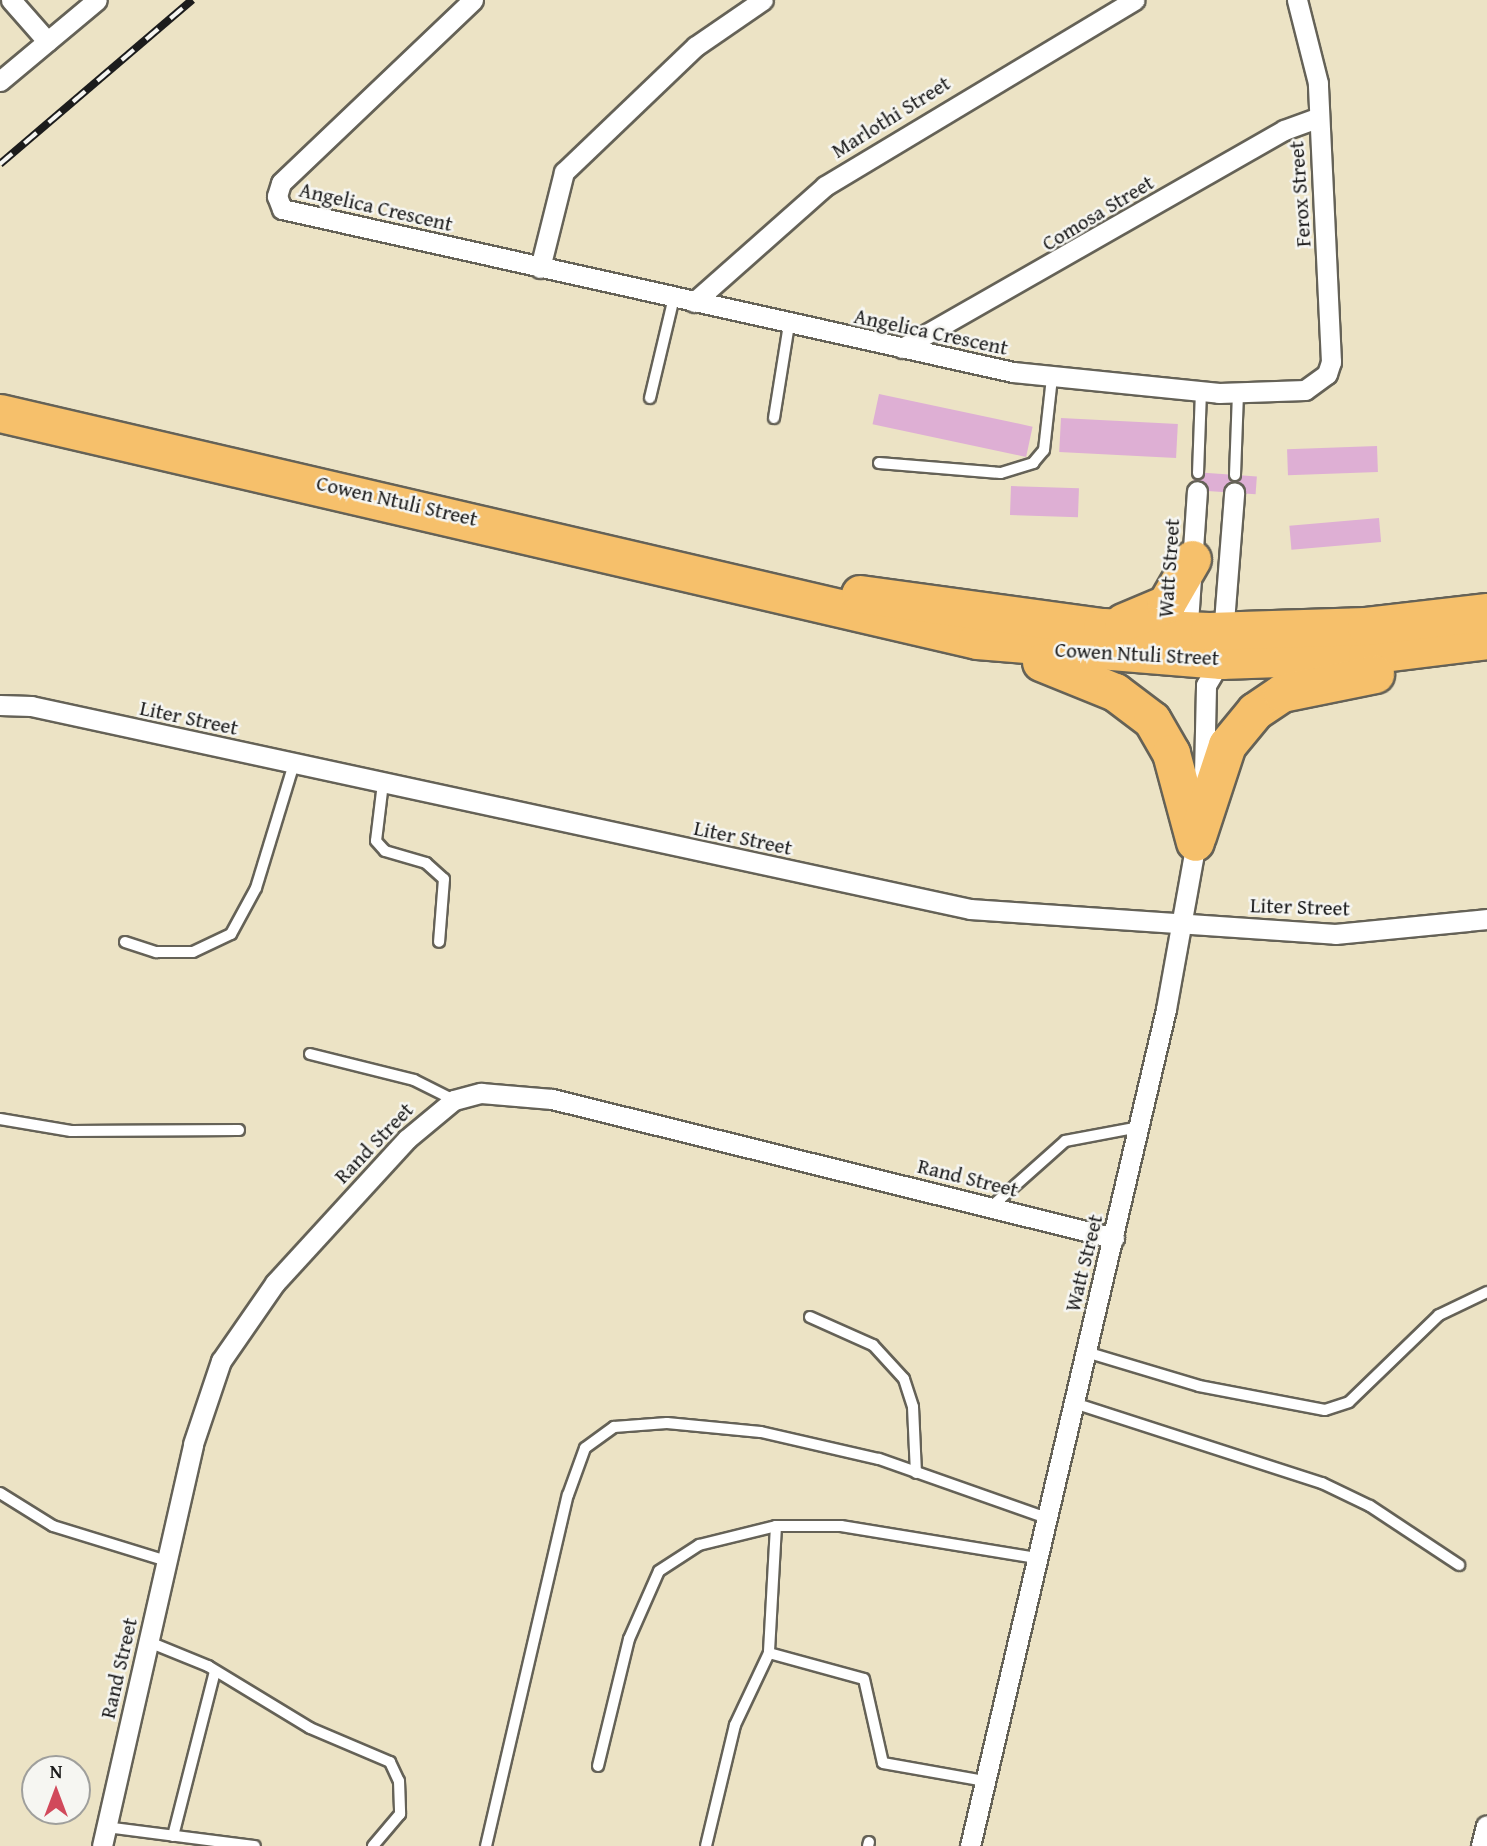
<!DOCTYPE html>
<html>
<head>
<meta charset="utf-8">
<style>
	body { margin:0 }
	#map { position:relative; width:1487px; height:1846px; overflow:hidden; background:#ece3c5; font-family:"Gentium Book Plus",serif }
	div>[style] { position:absolute }
	[style*='--x'] { left:calc(var(--x)*1px); top:calc(var(--y)*1px); width:calc(var(--w)*1px); rotate:calc(var(--a)*1deg) }
	.building>* { inset:0; background:#deafd4; transform-origin:0 0 }
	.roads { filter:drop-shadow(2px 0 #656257) drop-shadow(-2px 0 #656257) drop-shadow(0 2px #656257) drop-shadow(0 -2px #656257) }
	.lane>* { height:10px; margin:-5px; padding:0 5px; transform-origin:5px; border-radius:5px; background:#fff }
	.street>* { height:19px; margin:-9.5px; padding:0 9.5px; transform-origin:9.5px; border-radius:9.5px; background:#fff }
	.highway>* { height:37px; margin:-18.5px; padding:0 18.5px; transform-origin:18.5px; border-radius:18.5px; background:#f6c06b }
	.rail>* { height:8px; margin-top:-4px; transform-origin:0; background:repeating-linear-gradient(90deg,#f6f6f2 0 16px,#1c1c1c 0 32px); box-sizing:border-box; border-block:2px solid #1c1c1c }
	span { translate:-50% -50%; white-space:nowrap; text-align:center; line-height:1.15; -webkit-text-stroke:5px #f6f6f2; paint-order:stroke }
	.street-label { font-size:21px; color:#1c1c1c }
	.north { position:absolute; left:21px; top:1755px; width:70px; height:70px; box-sizing:border-box; background:#f6f6f2; border:2px solid #9f9f9c; border-radius:50%; rotate:0deg; font-size:19px; font-weight:700; line-height:28px; text-align:center; color:#1c1c1c }
	.north::after { content:''; display:block; margin:auto; width:24px; height:32px; background:#d1495b; clip-path:polygon(50% 0,100% 100%,50% 72%,0 100%) }
</style>
</head>
<body>
<div id="map">
	<div class="building">
		<div style="left:879px;top:394px;width:157px;height:31px;rotate:12deg"></div>
		<div style="left:1061px;top:418px;width:117px;height:34px;rotate:3deg"></div>
		<div style="left:1377px;top:446px;width:26px;height:90px;rotate:88deg"></div>
		<div style="left:1194px;top:472px;width:63px;height:18px;rotate:4deg"></div>
		<div style="left:1011px;top:486px;width:68px;height:29px;rotate:2deg"></div>
		<div style="left:1379px;top:518px;width:24px;height:90px;rotate:85deg"></div>
	</div>
	<div class="roads">
		<div class="lane">
			<div style="--x:650;--y:398;--w:104;--a:-76.6"></div>
			<div style="--x:774;--y:418;--w:95;--a:-80.9"></div>
			<div style="--x:879;--y:463;--w:122;--a:4.7"></div>
			<div style="--x:1001;--y:473;--w:34;--a:-17"></div>
			<div style="--x:1033;--y:463;--w:17;--a:-50"></div>
			<div style="--x:1044;--y:450;--w:73;--a:-83.7"></div>
			<div style="--x:1198;--y:473;--w:81;--a:-87.9"></div>
			<div style="--x:1235;--y:475;--w:82;--a:-87.9"></div>
			<div style="--x:383;--y:783;--w:58;--a:96.9"></div>
			<div style="--x:376;--y:841;--w:13;--a:48"></div>
			<div style="--x:385;--y:851;--w:43;--a:16.3"></div>
			<div style="--x:426;--y:863;--w:24;--a:42"></div>
			<div style="--x:444;--y:879;--w:63;--a:94.5"></div>
			<div style="--x:125;--y:942;--w:33;--a:18"></div>
			<div style="--x:156;--y:952;--w:37;--a:0"></div>
			<div style="--x:193;--y:952;--w:42;--a:-25.3"></div>
			<div style="--x:231;--y:934;--w:52;--a:-61.5"></div>
			<div style="--x:256;--y:888;--w:130;--a:-73"></div>
			<div style="--x:310;--y:1054;--w:107;--a:14"></div>
			<div style="--x:414;--y:1080;--w:45;--a:26.6"></div>
			<div style="--x:0;--y:1119;--w:72;--a:9.6"></div>
			<div style="--x:71;--y:1131;--w:168;--a:-0.3"></div>
			<div style="--x:991;--y:1207;--w:99;--a:-41.7"></div>
			<div style="--x:1065;--y:1141;--w:75;--a:-10.7"></div>
			<div style="--x:810;--y:1317;--w:69;--a:24"></div>
			<div style="--x:873;--y:1345;--w:46;--a:47.6"></div>
			<div style="--x:904;--y:1379;--w:29;--a:72"></div>
			<div style="--x:913;--y:1407;--w:66;--a:87.4"></div>
			<div style="--x:1086;--y:1352;--w:118;--a:16.7"></div>
			<div style="--x:1199;--y:1386;--w:128;--a:10.8"></div>
			<div style="--x:1325;--y:1410;--w:25;--a:-18"></div>
			<div style="--x:1349;--y:1402;--w:125;--a:-44"></div>
			<div style="--x:1439;--y:1315;--w:53;--a:-25.6"></div>
			<div style="--x:1074;--y:1403;--w:261;--a:17.9"></div>
			<div style="--x:1322;--y:1483;--w:53;--a:25.6"></div>
			<div style="--x:1370;--y:1506;--w:107;--a:33.5"></div>
			<div style="--x:0;--y:1493;--w:62;--a:31.9"></div>
			<div style="--x:53;--y:1526;--w:119;--a:17.1"></div>
			<div style="--x:776;--y:1526;--w:65;--a:0"></div>
			<div style="--x:841;--y:1526;--w:198;--a:9.3"></div>
			<div style="--x:149;--y:1642;--w:64;--a:22.1"></div>
			<div style="--x:208;--y:1666;--w:119;--a:31.3"></div>
			<div style="--x:310;--y:1728;--w:87;--a:23"></div>
			<div style="--x:390;--y:1762;--w:21;--a:65"></div>
			<div style="--x:399;--y:1781;--w:33;--a:88"></div>
			<div style="--x:400;--y:1814;--w:42;--a:130.2"></div>
			<div style="--x:769;--y:1653;--w:98;--a:15.3"></div>
			<div style="--x:864;--y:1679;--w:86;--a:77.3"></div>
			<div style="--x:883;--y:1763;--w:104;--a:10"></div>
			<div style="--x:598;--y:1766;--w:131;--a:-76.3"></div>
			<div style="--x:629;--y:1639;--w:74;--a:-66.2"></div>
			<div style="--x:659;--y:1571;--w:48;--a:-33"></div>
			<div style="--x:699;--y:1545;--w:79;--a:-13.9"></div>
			<div style="--x:776;--y:1526;--w:127;--a:93.2"></div>
			<div style="--x:769;--y:1653;--w:80;--a:115.3"></div>
			<div style="--x:735;--y:1725;--w:124;--a:103.5"></div>
			<div style="--x:106;--y:1827;--w:150;--a:7.3"></div>
			<div style="--x:173;--y:1836;--w:170;--a:-75.7"></div>
			<div style="--x:486;--y:1846;--w:360;--a:-76.9"></div>
			<div style="--x:568;--y:1495;--w:50;--a:-70.1"></div>
			<div style="--x:585;--y:1448;--w:36;--a:-36"></div>
			<div style="--x:614;--y:1427;--w:53;--a:-4.3"></div>
			<div style="--x:667;--y:1423;--w:94;--a:5.5"></div>
			<div style="--x:761;--y:1432;--w:121;--a:12.9"></div>
			<div style="--x:879;--y:1459;--w:178;--a:19.4"></div>
			<div style="--x:868;--y:1846;--w:4;--a:-76"></div>
		</div>
		<div class="street">
			<div style="--x:11;--y:0;--w:55;--a:48.7"></div>
			<div style="--x:473;--y:0;--w:265;--a:136.4"></div>
			<div style="--x:281;--y:183;--w:14;--a:107"></div>
			<div style="--x:277;--y:196;--w:14;--a:69"></div>
			<div style="--x:282;--y:209;--w:749;--a:12.57"></div>
			<div style="--x:1013;--y:372;--w:207;--a:5.8"></div>
			<div style="--x:1219;--y:393;--w:86;--a:-2"></div>
			<div style="--x:1305;--y:390;--w:27;--a:-36"></div>
			<div style="--x:1327;--y:374;--w:13;--a:-72"></div>
			<div style="--x:1331;--y:362;--w:279;--a:-92.7"></div>
			<div style="--x:1318;--y:83;--w:86;--a:-104.2"></div>
			<div style="--x:0;--y:81;--w:126;--a:-39.9"></div>
			<div style="--x:540;--y:268;--w:99;--a:-76"></div>
			<div style="--x:564;--y:172;--w:182;--a:-43.7"></div>
			<div style="--x:696;--y:46;--w:81;--a:-34.5"></div>
			<div style="--x:694;--y:302;--w:175;--a:-41.5"></div>
			<div style="--x:825;--y:186;--w:361;--a:-31"></div>
			<div style="--x:902;--y:348;--w:440;--a:-29.7"></div>
			<div style="--x:1284;--y:130;--w:35;--a:-20"></div>
			<div style="--x:1187;--y:637;--w:146;--a:-86.1"></div>
			<div style="--x:0;--y:705;--w:31;--a:2"></div>
			<div style="--x:31;--y:706;--w:961;--a:12.2"></div>
			<div style="--x:970;--y:909;--w:366;--a:3.9"></div>
			<div style="--x:1335;--y:934;--w:153;--a:-5.6"></div>
			<div style="--x:1204;--y:775;--w:90;--a:-88.7"></div>
			<div style="--x:1206;--y:685;--w:29;--a:-59"></div>
			<div style="--x:1221;--y:660;--w:168;--a:-85.5"></div>
			<div style="--x:102;--y:1846;--w:412;--a:-77.2"></div>
			<div style="--x:193;--y:1444;--w:88;--a:-71.4"></div>
			<div style="--x:221;--y:1361;--w:95;--a:-55.3"></div>
			<div style="--x:275;--y:1283;--w:195;--a:-47.5"></div>
			<div style="--x:407;--y:1139;--w:61;--a:-39.7"></div>
			<div style="--x:454;--y:1100;--w:28;--a:-15"></div>
			<div style="--x:481;--y:1093;--w:71;--a:4.8"></div>
			<div style="--x:552;--y:1099;--w:579;--a:13.89"></div>
			<div style="--x:970;--y:1846;--w:860;--a:-76.82"></div>
			<div style="--x:1166;--y:1009;--w:176;--a:-79.8"></div>
			<div style="--x:1481;--y:1846;--w:21;--a:-76"></div>
		</div>
		<div class="highway">
			<div style="--x:0;--y:413;--w:1003;--a:13.08"></div>
			<div style="--x:977;--y:640;--w:245;--a:4.7"></div>
			<div style="--x:1221;--y:660;--w:146;--a:-2"></div>
			<div style="--x:1367;--y:655;--w:121;--a:-7.1"></div>
			<div style="--x:860;--y:594;--w:244;--a:7.8"></div>
			<div style="--x:1102;--y:627;--w:107;--a:2.1"></div>
			<div style="--x:1209;--y:631;--w:157;--a:-1.8"></div>
			<div style="--x:1366;--y:626;--w:122;--a:-6.6"></div>
			<div style="--x:1123;--y:622;--w:47;--a:-22.7"></div>
			<div style="--x:1166;--y:604;--w:52;--a:-60"></div>
			<div style="--x:1041;--y:662;--w:80;--a:22.1"></div>
			<div style="--x:1115;--y:692;--w:46;--a:37.1"></div>
			<div style="--x:1152;--y:720;--w:38;--a:60"></div>
			<div style="--x:1171;--y:753;--w:92;--a:74.9"></div>
			<div style="--x:1197;--y:836;--w:96;--a:-71.8"></div>
			<div style="--x:1227;--y:745;--w:44;--a:-50.5"></div>
			<div style="--x:1255;--y:711;--w:32;--a:-34"></div>
			<div style="--x:1282;--y:693;--w:95;--a:-11.5"></div>
		</div>
	</div>
	<div class="rail">
		<div style="--x:0;--y:164;--w:253;--a:-40.5"></div>
	</div>
	<div class="street-label">
		<span style="left:891px;top:117px;rotate:-32deg">Marlothi Street</span>
		<span style="left:1300px;top:194px;rotate:-94deg">Ferox Street</span>
		<span style="left:376px;top:207px;rotate:13deg">Angelica Crescent</span>
		<span style="left:1098px;top:213px;rotate:-31deg">Comosa Street</span>
		<span style="left:931px;top:332px;rotate:12deg">Angelica Crescent</span>
		<span style="left:397px;top:501px;rotate:13deg">Cowen Ntuli Street</span>
		<span style="left:1169px;top:568px;rotate:-86deg">Watt Street</span>
		<span style="left:1137px;top:654px;rotate:3deg">Cowen Ntuli Street</span>
		<span style="left:189px;top:718px;rotate:12deg">Liter Street</span>
		<span style="left:743px;top:838px;rotate:12deg">Liter Street</span>
		<span style="left:1300px;top:907px;rotate:2deg">Liter Street</span>
		<span style="left:374px;top:1143px;rotate:-46deg">Rand Street</span>
		<span style="left:968px;top:1178px;rotate:14deg">Rand Street</span>
		<span style="left:1084px;top:1263px;rotate:-76deg">Watt Street</span>
		<span style="left:119px;top:1668px;rotate:-77deg">Rand Street</span>
	</div>
	<div class="north">N</div>
</div>
</body>
</html>
